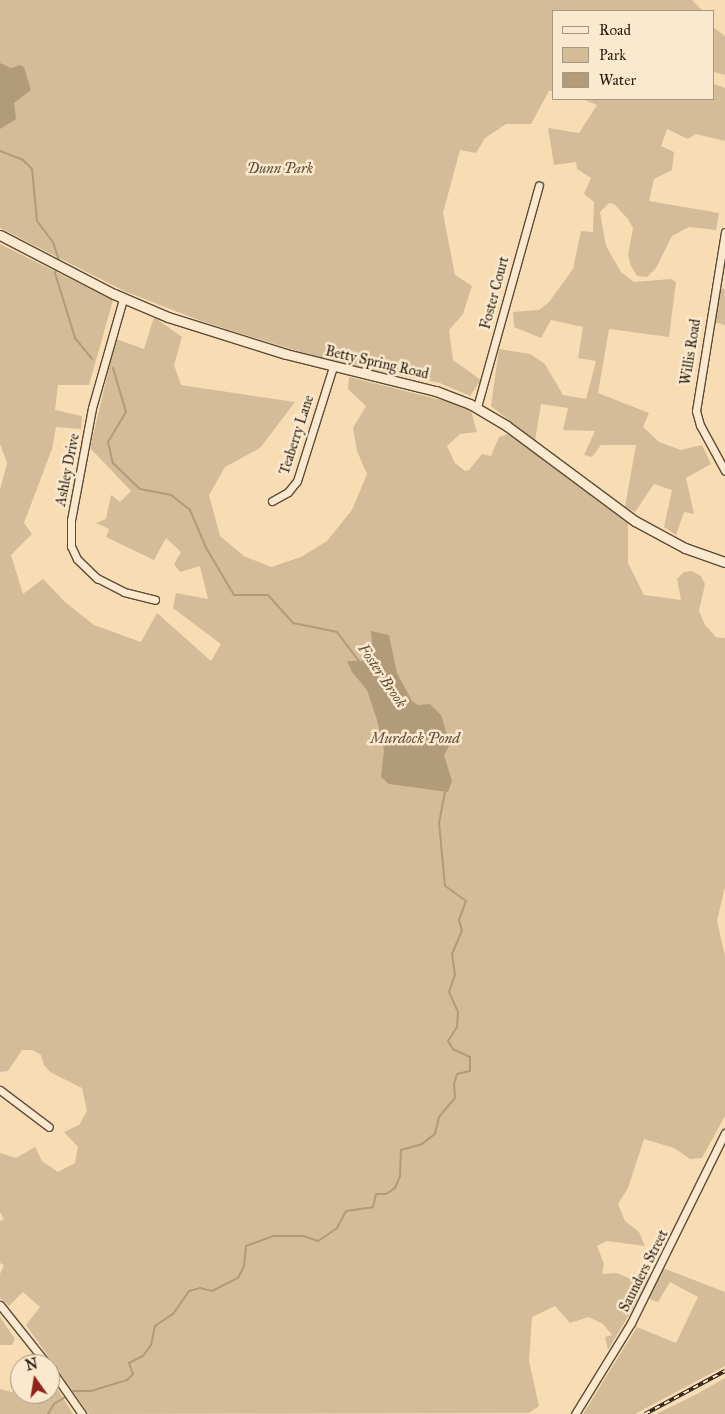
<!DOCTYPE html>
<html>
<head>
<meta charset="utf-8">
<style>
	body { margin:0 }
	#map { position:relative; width:725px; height:1414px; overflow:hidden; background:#f8ddb4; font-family:"IM FELL Great Primer",serif }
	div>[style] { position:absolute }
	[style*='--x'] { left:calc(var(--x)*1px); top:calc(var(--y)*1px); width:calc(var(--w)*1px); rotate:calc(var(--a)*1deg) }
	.green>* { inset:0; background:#d4bc98 }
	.water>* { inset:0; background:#b19b7b }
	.stream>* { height:2px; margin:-1px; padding:0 1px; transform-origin:1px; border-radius:1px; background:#b19b7b }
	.roads { filter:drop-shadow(1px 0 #5b4c37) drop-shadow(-1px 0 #5b4c37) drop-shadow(0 1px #5b4c37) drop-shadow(0 -1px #5b4c37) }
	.minor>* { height:7px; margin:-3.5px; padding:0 3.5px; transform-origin:3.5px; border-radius:3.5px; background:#fae9ce }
	.tertiary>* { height:9px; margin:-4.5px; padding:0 4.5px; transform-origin:4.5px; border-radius:4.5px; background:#fae9ce }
	.rail>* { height:4px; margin-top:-2px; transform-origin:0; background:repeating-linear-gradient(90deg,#fae9ce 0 5.5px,#271b0d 0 11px); box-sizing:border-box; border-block:1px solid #271b0d }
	span { translate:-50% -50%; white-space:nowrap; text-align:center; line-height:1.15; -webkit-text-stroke:5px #fae9ce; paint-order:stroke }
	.park-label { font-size:14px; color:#5b4b37; font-style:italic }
	.street-label { font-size:14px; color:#271b0d }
	.water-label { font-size:15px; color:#5e4e39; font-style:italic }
	.legend { position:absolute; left:552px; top:10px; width:162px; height:90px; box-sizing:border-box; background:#fae9ce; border:1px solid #a69781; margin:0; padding:6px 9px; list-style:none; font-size:15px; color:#271b0d }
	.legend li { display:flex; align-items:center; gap:10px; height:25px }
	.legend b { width:25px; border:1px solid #a69781 }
	.north { position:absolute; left:10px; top:1354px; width:50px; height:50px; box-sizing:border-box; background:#fae9ce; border:1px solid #a69781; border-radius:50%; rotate:347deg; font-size:14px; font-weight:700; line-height:20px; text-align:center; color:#271b0d }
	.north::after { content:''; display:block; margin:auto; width:18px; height:22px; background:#8f2418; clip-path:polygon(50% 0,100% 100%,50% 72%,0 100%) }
</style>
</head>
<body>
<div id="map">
	<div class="green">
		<div style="clip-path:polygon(0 0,692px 0,703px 11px,554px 11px,554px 91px,549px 91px,531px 124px,506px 124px,485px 138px,476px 153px,460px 150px,443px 213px,455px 275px,472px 286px,463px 314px,449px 330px,453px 360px,481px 380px,470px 396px,440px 383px,335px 363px,201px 321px,124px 291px,0 228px)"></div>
		<div style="clip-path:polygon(714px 28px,725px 36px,725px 75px,714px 72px)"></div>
		<div style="clip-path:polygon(714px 84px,725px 88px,725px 141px,696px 134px,688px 139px,667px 129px,661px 146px,674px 152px,672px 170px,654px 179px,649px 201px,719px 213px,716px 230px,689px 227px,672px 236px,656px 268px,647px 277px,637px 276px,631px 266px,628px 255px,633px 228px,628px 219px,614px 204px,609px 203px,600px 212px,606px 246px,621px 272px,634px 282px,671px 279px,676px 282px,669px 337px,609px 329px,598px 393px,649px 413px,643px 427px,659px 442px,681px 450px,702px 445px,711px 464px,686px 478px,694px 514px,684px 512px,676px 535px,664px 527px,672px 490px,654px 484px,635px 512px,625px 507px,636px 445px,601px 445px,592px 457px,584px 455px,595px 431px,563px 430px,568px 408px,541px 404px,535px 441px,491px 406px,499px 349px,530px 354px,545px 364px,563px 395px,586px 399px,596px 361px,578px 358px,583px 327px,551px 320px,541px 338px,514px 327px,513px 312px,539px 310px,549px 302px,573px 269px,581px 231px,593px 232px,594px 202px,584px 194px,591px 178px,577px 169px,576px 162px,554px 165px,548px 128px,579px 133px,597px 105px,582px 99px,714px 99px)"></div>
		<div style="clip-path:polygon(0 244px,113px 300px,89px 385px,58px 385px,55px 410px,82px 416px,81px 429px,56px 427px,52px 449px,24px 523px,32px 534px,11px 555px,23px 594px,43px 579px,65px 602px,94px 625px,141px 642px,157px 613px,211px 661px,221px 644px,173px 608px,176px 593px,208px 599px,200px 566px,180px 572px,174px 564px,181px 552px,166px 538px,154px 560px,106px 537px,109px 529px,96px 523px,106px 519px,111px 495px,120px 502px,131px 491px,90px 448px,116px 339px,144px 349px,154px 317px,182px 337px,174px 365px,181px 385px,295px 402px,260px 448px,225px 467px,209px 495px,220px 536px,244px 556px,271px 567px,301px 557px,327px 541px,352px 510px,367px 474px,357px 451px,353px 428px,366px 406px,348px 389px,349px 377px,470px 407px,477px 432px,460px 434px,447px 446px,455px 463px,465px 471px,469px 470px,482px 454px,491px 456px,499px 437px,512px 433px,628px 523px,628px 563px,644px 595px,681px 600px,677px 579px,684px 572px,692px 571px,701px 576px,705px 584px,699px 611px,705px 625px,716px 637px,725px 638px,725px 887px,717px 921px,725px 956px,725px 1116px,702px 1158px,690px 1159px,674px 1148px,644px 1139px,628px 1188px,618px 1204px,625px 1221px,639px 1232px,645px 1246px,607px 1241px,597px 1246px,604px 1264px,602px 1274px,617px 1273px,633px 1280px,639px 1278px,642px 1270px,648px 1271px,650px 1280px,608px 1350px,605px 1337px,612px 1335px,603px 1324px,589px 1317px,570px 1323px,555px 1306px,532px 1317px,529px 1361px,539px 1406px,529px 1413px,89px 1414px,26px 1325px,40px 1307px,23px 1292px,9px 1306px,0 1298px,0 1274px,4px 1265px,0 1263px,0 1221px,4px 1219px,0 1212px,0 1153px,16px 1158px,35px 1147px,42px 1161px,58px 1172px,75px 1163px,78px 1147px,64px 1132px,79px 1125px,87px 1111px,82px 1088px,50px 1072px,44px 1065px,41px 1055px,32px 1050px,22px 1050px,8px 1071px,0 1072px,0 490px,7px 463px,0 444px)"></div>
		<div style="clip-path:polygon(720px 288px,725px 289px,725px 325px,715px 322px)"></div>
		<div style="clip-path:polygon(663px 1268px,725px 1292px,725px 1366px,635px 1414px,583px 1414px,637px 1327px,676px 1343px,698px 1297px,670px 1282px,658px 1302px,647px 1298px)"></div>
		<div style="clip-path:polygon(0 1317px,15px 1339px,12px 1345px,0 1345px)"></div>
		<div style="clip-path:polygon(50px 1377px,73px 1414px,0 1414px,0 1389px,20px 1394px,50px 1394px)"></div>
		<div style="clip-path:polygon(725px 1378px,725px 1414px,656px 1414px,695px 1395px)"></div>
	</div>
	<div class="water">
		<div style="clip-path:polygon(0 63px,11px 68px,20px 65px,24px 67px,31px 90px,14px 103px,16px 119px,0 129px)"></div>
		<div style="clip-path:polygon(371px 631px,389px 635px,397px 673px,412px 701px,418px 705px,430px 704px,441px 715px,450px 745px,444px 755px,452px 781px,448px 792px,389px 784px,381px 777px,384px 750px,377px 720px,367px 690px,352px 672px,347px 661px,370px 661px,373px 656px)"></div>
	</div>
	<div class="stream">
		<div style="--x:0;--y:151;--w:25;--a:21"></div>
		<div style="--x:23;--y:160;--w:13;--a:45"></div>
		<div style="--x:32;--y:169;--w:52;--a:84.5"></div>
		<div style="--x:37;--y:221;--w:26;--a:53"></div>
		<div style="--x:53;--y:242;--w:19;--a:72"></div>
		<div style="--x:57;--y:268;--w:5;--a:112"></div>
		<div style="--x:55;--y:273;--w:68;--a:72.9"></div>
		<div style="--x:75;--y:338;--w:27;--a:51"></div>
		<div style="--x:113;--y:368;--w:46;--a:73.5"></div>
		<div style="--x:126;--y:412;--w:35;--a:121"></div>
		<div style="--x:108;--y:442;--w:22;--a:77"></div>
		<div style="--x:113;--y:463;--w:37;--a:44"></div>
		<div style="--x:140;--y:489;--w:32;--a:11"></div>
		<div style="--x:171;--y:495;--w:24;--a:38"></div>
		<div style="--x:190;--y:510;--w:39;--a:67"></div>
		<div style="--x:205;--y:546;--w:57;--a:59.4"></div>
		<div style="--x:234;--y:595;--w:34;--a:0"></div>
		<div style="--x:268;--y:595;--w:38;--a:48"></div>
		<div style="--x:293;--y:623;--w:45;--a:11.6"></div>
		<div style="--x:337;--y:632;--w:38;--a:53"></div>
		<div style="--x:73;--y:1391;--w:18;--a:0"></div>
		<div style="--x:91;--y:1391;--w:38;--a:-17"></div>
		<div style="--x:127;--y:1380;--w:8;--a:-45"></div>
		<div style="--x:133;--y:1374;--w:12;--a:-110"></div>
		<div style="--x:129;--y:1363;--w:16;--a:-27"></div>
		<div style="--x:143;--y:1356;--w:14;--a:-54"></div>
		<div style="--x:151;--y:1345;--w:19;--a:-78"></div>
		<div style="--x:155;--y:1326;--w:22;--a:-34"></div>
		<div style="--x:173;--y:1314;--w:28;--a:-55"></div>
		<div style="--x:189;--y:1291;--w:11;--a:-15"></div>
		<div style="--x:200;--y:1288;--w:12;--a:14"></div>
		<div style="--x:212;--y:1291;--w:29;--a:-27"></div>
		<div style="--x:238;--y:1278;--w:13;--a:-63"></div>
		<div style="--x:244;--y:1266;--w:20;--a:-84"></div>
		<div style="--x:246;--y:1246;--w:29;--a:-20"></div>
		<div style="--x:273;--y:1236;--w:30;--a:0"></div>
		<div style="--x:303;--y:1236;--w:16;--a:18"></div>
		<div style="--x:318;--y:1241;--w:23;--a:-34"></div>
		<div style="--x:337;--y:1228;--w:19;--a:-62"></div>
		<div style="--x:346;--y:1211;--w:27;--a:-8"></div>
		<div style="--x:373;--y:1207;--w:13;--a:-77"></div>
		<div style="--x:376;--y:1194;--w:10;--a:0"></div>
		<div style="--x:386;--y:1194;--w:11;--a:-34"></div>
		<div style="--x:395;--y:1188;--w:13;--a:-67"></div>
		<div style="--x:400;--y:1176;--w:26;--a:-88"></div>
		<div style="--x:401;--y:1150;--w:22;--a:-16"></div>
		<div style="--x:422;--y:1144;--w:16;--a:-38"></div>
		<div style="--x:435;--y:1134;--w:17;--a:-77"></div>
		<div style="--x:439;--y:1117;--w:25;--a:-50"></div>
		<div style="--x:455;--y:1098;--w:14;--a:-94"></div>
		<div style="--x:454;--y:1084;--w:10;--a:-73"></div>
		<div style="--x:457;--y:1074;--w:13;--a:-13"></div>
		<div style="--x:470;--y:1071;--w:14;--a:-90"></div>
		<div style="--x:470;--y:1057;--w:19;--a:-155"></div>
		<div style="--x:453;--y:1049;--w:9;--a:-122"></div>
		<div style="--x:448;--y:1041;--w:17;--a:-57"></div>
		<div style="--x:457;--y:1027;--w:15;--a:-86"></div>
		<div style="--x:458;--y:1012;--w:22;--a:-114"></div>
		<div style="--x:449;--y:992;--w:18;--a:-71"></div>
		<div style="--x:455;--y:975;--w:21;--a:-98"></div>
		<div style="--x:452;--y:954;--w:25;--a:-67"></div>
		<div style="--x:462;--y:931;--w:11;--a:-105"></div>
		<div style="--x:459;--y:920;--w:20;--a:-70"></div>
		<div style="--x:466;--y:901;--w:26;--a:-144"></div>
		<div style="--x:445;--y:886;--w:63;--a:-95.4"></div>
		<div style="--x:439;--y:823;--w:32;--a:-79"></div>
		<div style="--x:48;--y:1414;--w:12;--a:-59"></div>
		<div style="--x:54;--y:1404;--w:13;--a:-32"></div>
	</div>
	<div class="roads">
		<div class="minor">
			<div style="--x:725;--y:232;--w:181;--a:99.2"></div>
			<div style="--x:696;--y:411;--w:15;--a:74"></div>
			<div style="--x:700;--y:425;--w:52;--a:61.5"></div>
			<div style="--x:123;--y:299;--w:113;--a:105.9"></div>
			<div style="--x:92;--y:408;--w:114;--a:100.6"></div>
			<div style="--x:71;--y:520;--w:26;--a:90"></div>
			<div style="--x:71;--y:546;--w:14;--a:65"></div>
			<div style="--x:77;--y:559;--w:28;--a:44"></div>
			<div style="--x:97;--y:578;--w:30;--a:27"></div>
			<div style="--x:124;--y:592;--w:32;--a:14"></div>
			<div style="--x:477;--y:407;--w:230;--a:-74.4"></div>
			<div style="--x:272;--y:501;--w:18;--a:-29"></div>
			<div style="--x:288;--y:492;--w:14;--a:-51"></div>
			<div style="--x:297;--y:481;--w:120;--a:-72.5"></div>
			<div style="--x:0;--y:1090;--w:61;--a:37.1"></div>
			<div style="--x:0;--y:1305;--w:75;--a:51.5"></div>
			<div style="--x:50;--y:1368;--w:56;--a:55.2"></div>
			<div style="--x:575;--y:1414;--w:107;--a:-58.4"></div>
			<div style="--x:631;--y:1323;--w:212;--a:-63.7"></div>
		</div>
		<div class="tertiary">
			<div style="--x:0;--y:235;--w:128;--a:27.4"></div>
			<div style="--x:114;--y:294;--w:59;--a:23.1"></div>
			<div style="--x:168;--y:317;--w:124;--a:17.4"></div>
			<div style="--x:286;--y:354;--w:154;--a:13.9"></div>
			<div style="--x:436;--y:391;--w:36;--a:21"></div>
			<div style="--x:470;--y:404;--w:43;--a:30.7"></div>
			<div style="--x:507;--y:426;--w:159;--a:36.6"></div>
			<div style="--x:635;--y:521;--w:57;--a:28.4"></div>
			<div style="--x:685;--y:548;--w:42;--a:19.3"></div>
		</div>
	</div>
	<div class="rail">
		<div style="--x:645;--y:1414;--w:91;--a:-28.3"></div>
	</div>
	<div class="park-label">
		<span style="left:280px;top:169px">Dunn Park</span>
	</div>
	<div class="street-label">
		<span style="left:495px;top:293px;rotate:-75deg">Foster Court</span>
		<span style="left:691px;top:352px;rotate:-81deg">Willis Road</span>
		<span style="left:377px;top:363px;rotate:13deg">Betty Spring Road</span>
		<span style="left:297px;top:435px;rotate:-72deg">Teaberry Lane</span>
		<span style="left:68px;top:470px;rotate:-79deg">Ashley Drive</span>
		<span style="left:644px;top:1271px;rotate:-63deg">Saunders Street</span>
	</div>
	<div class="water-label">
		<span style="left:382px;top:676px;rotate:56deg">Foster Brook</span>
		<span style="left:415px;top:739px">Murdock Pond</span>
	</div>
	<ul class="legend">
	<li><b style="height:6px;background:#fae9ce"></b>Road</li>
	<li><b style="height:14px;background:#d4bc98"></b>Park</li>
	<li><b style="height:14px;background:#b19b7b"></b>Water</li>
	</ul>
	<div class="north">N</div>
</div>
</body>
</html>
